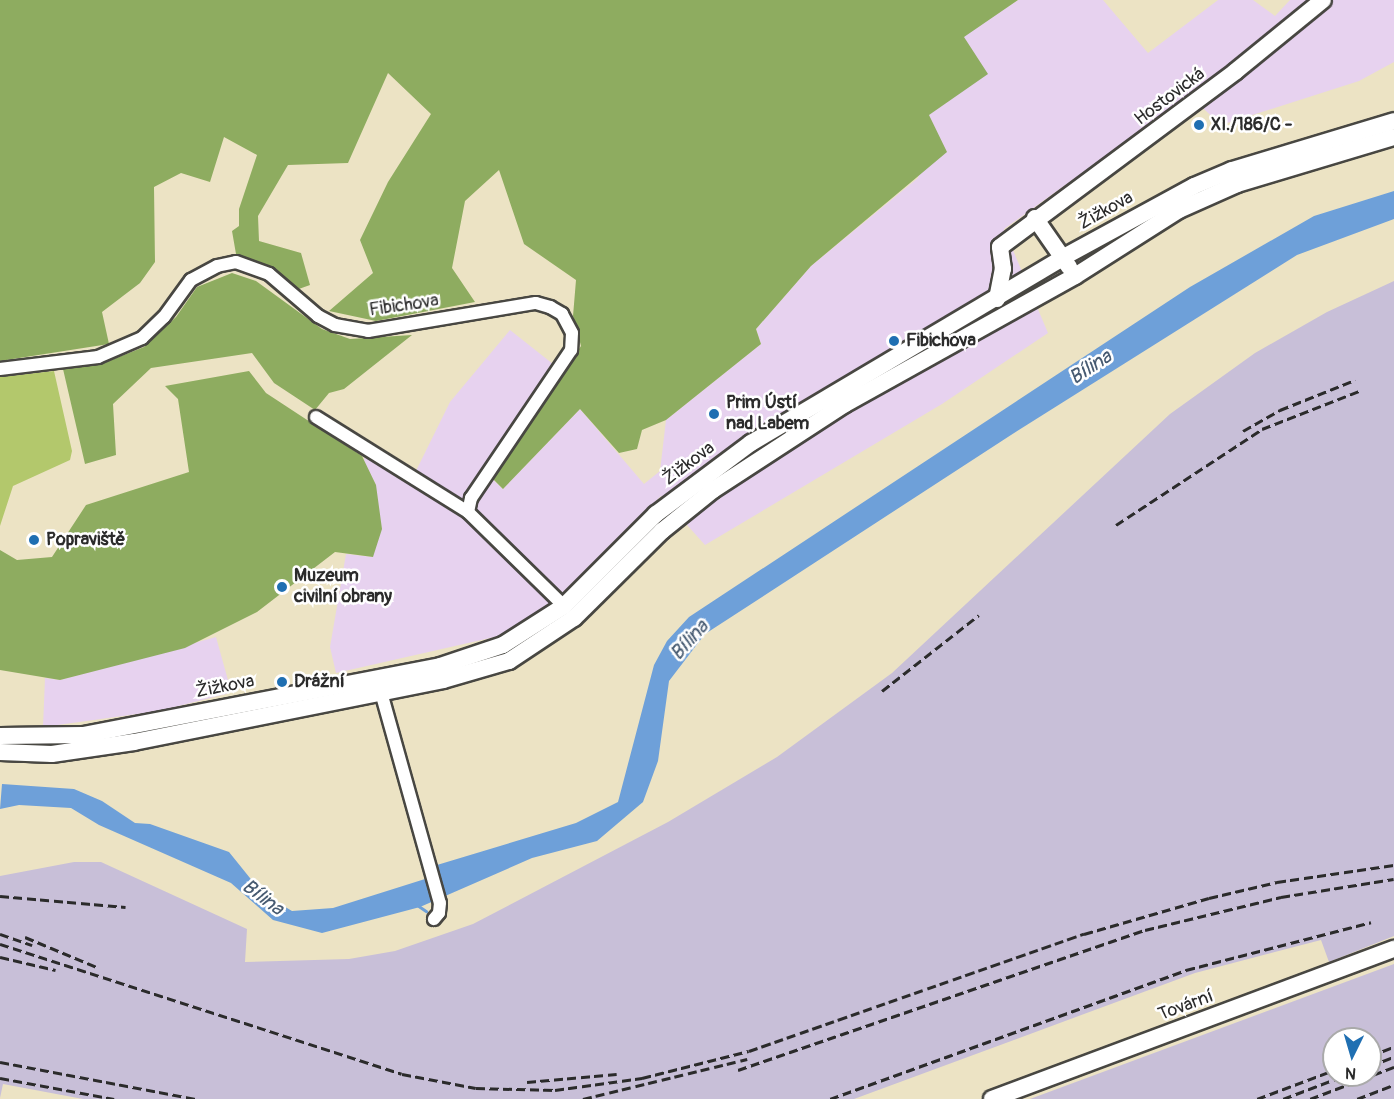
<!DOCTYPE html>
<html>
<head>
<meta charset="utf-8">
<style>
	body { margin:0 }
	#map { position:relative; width:1394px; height:1099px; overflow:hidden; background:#ece3c4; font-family:Pangolin,sans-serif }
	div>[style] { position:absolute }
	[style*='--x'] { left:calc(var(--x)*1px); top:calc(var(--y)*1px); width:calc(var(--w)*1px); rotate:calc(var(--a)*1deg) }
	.built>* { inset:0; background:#e7d2ef }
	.industrial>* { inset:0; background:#c8bfd8 }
	.green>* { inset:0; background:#b3c86c }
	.forest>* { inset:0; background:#8eac60 }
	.water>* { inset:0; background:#6ea0d9 }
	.stream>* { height:3px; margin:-1.5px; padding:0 1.5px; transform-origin:1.5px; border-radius:1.5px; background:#6ea0d9 }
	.roads { filter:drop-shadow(2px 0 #484742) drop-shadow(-2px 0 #484742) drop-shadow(0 2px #484742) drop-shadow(0 -2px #484742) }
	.street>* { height:12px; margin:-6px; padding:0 6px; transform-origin:6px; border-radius:6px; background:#fff }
	.secondary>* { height:16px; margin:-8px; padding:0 8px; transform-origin:8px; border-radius:8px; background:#fff }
	.rail>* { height:3px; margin-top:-1.5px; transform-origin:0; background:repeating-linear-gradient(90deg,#2b2b2b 0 9px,transparent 0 13.5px) }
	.dots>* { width:16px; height:16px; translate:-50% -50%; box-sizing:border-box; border:3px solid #fff; border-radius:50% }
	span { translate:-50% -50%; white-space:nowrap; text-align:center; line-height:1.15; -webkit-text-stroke:5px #fff; paint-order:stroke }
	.street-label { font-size:18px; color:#2b2b2b }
	.poi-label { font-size:18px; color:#2b2b2b; font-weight:700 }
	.left { translate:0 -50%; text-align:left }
	.water-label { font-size:20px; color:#465a71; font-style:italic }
	.north { position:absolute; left:1322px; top:1027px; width:60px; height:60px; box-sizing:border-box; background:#fff; border:2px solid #aaa; border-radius:50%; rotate:185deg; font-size:16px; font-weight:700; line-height:24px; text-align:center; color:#2b2b2b }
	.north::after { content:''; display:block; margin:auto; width:21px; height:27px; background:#1f6fb2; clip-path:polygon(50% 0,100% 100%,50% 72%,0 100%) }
</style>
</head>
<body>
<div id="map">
	<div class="built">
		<div style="clip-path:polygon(1018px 0,1103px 0,1148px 53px,1218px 0,1253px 0,1275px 16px,1290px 0,1394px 0,1394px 62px,1359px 81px,1221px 125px,1190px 96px,1164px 114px,1004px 229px,1048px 333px,942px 404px,705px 545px,661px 496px,547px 609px,499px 636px,336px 673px,330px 647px,346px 554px,373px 557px,376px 485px,364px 462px,365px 452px,411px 481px,450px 402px,510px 330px,553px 364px,483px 470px,503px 489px,580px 409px,644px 484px,660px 471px,666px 420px,761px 344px,756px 329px,811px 266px,918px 178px,929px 115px,963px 37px)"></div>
		<div style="clip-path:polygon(216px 637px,231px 691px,226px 694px,159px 711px,43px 727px,45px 678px,60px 680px)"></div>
	</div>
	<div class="industrial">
		<div style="clip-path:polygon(1394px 281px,1394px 936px,1329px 962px,1321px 940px,1195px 973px,854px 1099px,83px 1099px,3px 1084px,0 1098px,0 876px,74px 862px,101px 862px,247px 929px,245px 962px,349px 959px,395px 951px,473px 924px,668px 822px,777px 757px,892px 673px,1170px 414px,1255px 353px,1327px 312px)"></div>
		<div style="clip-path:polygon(evenodd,1394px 964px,1394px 1099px,1030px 1099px,1394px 964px,1334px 1039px,1370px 1039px,1370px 1075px,1334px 1075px,1334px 1039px)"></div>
	</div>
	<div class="green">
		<div style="clip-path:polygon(54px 371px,72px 451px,70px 460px,13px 486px,0 526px,0 377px)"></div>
	</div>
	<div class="forest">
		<div style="clip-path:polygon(0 0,1018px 0,964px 37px,988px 74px,929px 115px,947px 152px,811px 266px,756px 329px,761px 344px,666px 420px,642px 430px,637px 449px,619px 453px,580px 409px,503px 489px,492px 478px,581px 346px,573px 316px,576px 280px,524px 244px,499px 170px,465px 201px,452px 268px,475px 302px,376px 321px,329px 311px,373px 273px,360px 240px,388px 182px,431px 114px,388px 73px,348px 163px,288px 165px,258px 216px,259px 241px,301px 253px,310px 285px,296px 290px,236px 254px,232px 231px,239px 226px,239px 209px,257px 155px,224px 137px,210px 182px,181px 173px,154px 187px,155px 262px,140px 283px,102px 312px,109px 344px,0 361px)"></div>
		<div style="clip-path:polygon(232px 273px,256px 281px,322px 329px,350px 339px,412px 335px,344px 389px,329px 393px,315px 410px,274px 383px,252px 353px,151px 368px,113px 404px,116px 455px,85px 464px,63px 369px,109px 361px,144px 347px,176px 317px,197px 287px)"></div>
		<div style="clip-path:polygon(249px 371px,266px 393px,362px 456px,376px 485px,382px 529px,373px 557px,335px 552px,257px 612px,185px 648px,60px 680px,0 670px,0 550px,17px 560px,52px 557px,86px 505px,189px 472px,178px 399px,165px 386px)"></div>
	</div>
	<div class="water">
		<div style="clip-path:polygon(1394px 191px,1394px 219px,1297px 255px,1011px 435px,705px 634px,669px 681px,658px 761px,643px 802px,597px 841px,532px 858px,420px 907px,322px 933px,273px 920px,231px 883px,99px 825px,71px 808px,19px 805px,0 809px,2px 784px,74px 789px,102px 801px,135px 823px,150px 824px,229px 852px,262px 893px,292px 911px,333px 908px,425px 879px,437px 865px,576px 823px,618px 802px,654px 665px,667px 641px,689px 617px,1190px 287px,1314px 216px)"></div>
	</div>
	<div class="stream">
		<div style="--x:417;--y:905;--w:11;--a:34"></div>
	</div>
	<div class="roads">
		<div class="street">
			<div style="--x:0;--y:369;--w:99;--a:-7"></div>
			<div style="--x:98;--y:357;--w:48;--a:-23.4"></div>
			<div style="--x:142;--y:338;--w:30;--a:-44"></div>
			<div style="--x:164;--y:317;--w:46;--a:-53.9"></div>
			<div style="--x:191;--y:280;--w:30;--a:-28"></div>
			<div style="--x:217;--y:266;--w:19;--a:-12"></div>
			<div style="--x:236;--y:262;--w:35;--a:20"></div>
			<div style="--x:269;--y:274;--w:65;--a:40.6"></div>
			<div style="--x:318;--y:316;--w:19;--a:28"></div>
			<div style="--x:335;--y:325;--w:34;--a:10"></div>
			<div style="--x:368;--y:331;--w:170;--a:-9.5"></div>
			<div style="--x:536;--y:303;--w:15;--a:16"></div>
			<div style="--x:550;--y:307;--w:14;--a:30"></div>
			<div style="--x:562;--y:314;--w:21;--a:62"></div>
			<div style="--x:572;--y:333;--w:17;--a:93"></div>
			<div style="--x:571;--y:350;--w:179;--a:124"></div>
			<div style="--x:471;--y:498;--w:14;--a:102"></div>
			<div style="--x:468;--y:512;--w:134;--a:44.4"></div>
			<div style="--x:316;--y:417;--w:179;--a:32"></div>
			<div style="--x:379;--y:685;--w:226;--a:74.4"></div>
			<div style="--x:440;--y:903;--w:10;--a:96"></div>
			<div style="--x:439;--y:913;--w:8;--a:130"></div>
		</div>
		<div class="secondary">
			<div style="--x:1035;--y:218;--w:60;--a:55.2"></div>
			<div style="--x:997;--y:299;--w:31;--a:-79"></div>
			<div style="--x:1003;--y:269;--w:22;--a:-98"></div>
			<div style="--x:1000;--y:247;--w:294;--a:-36.7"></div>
			<div style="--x:1236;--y:71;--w:112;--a:-39.2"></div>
			<div style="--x:0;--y:736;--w:83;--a:-0.7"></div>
			<div style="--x:83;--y:735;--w:364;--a:-10.9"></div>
			<div style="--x:440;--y:666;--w:66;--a:-18.4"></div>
			<div style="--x:503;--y:645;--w:72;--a:-32.6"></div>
			<div style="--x:564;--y:606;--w:130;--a:-45"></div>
			<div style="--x:656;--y:514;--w:119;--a:-36.8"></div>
			<div style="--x:751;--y:443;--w:362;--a:-30.7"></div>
			<div style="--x:1062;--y:258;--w:150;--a:-28.6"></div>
			<div style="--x:1194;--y:186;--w:41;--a:-22.8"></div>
			<div style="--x:1232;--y:170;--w:169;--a:-16.8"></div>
			<div style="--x:0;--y:752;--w:52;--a:2.2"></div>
			<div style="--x:52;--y:754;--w:83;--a:-8.3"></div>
			<div style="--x:134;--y:742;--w:315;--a:-11.3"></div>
			<div style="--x:443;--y:680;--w:69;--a:-16.1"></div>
			<div style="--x:509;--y:661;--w:78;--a:-33.5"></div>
			<div style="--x:574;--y:618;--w:124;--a:-44.7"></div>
			<div style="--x:662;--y:531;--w:65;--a:-38.8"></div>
			<div style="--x:713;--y:490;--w:158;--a:-33.1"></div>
			<div style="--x:845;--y:404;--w:263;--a:-29.1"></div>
			<div style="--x:1075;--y:276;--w:123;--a:-32.4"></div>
			<div style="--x:1179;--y:210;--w:64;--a:-24.1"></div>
			<div style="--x:1237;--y:184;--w:164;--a:-16.7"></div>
			<div style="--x:992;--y:1099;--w:429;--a:-20.5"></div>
		</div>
	</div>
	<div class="rail">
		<div style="--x:1243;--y:431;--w:43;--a:-29.6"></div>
		<div style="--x:1280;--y:410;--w:81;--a:-21.8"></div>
		<div style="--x:1116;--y:525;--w:175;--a:-33.3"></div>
		<div style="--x:1262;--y:429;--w:104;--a:-21.4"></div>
		<div style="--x:882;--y:691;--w:123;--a:-38.1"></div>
		<div style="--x:0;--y:896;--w:126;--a:5"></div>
		<div style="--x:0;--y:934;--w:34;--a:19"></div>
		<div style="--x:25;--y:937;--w:80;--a:22.7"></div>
		<div style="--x:0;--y:944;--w:422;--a:17.9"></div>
		<div style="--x:402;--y:1074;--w:75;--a:10.7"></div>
		<div style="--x:476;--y:1088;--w:79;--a:1.5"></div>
		<div style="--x:555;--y:1090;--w:88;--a:-7.9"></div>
		<div style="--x:642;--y:1078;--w:110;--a:-14.2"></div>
		<div style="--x:749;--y:1051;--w:355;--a:-19.3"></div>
		<div style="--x:1084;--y:934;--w:130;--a:-16.1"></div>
		<div style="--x:1209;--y:898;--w:70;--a:-13.2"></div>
		<div style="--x:1277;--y:882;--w:118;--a:-8.3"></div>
		<div style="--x:0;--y:957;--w:57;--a:13.1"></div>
		<div style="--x:1370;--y:1056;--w:26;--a:-21"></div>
		<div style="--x:0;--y:1062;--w:199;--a:10.7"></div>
		<div style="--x:1370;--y:1066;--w:26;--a:-21"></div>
		<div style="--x:738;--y:1070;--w:430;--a:-19"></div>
		<div style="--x:1145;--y:930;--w:140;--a:-13.6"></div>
		<div style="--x:1281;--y:897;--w:114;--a:-9.1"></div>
		<div style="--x:0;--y:1078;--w:116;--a:10.4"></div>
		<div style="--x:527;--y:1082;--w:90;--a:-5.1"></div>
		<div style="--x:583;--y:1099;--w:169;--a:-13.7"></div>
		<div style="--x:830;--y:1099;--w:379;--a:-19.9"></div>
		<div style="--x:1186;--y:970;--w:191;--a:-14.5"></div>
		<div style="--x:1257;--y:1099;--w:82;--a:-20.6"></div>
		<div style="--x:1283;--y:1099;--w:67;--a:-20.9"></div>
		<div style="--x:1310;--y:1099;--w:90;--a:-20.9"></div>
		<div style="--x:1357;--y:1099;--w:40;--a:-21"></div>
	</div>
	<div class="dots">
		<div style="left:1199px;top:125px;background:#1f6fb2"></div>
		<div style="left:894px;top:341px;background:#1f6fb2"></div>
		<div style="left:714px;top:414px;background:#1f6fb2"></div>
		<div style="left:34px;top:540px;background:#1f6fb2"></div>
		<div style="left:282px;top:587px;background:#1f6fb2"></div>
		<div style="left:282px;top:682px;background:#1f6fb2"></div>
	</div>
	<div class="street-label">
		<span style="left:1170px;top:97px;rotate:-37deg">Hostovická</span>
		<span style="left:1106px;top:211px;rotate:-29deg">Žižkova</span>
		<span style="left:404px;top:306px;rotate:-8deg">Fibichova</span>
		<span style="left:689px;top:464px;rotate:-37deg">Žižkova</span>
		<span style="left:225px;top:687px;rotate:-11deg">Žižkova</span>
		<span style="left:1186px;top:1006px;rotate:-20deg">Tovární</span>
	</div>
	<div class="poi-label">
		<span class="left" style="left:1211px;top:125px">XI./186/C -</span>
		<span class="left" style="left:906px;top:341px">Fibichova</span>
		<span class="left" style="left:726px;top:414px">Prim Ústí<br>nad Labem</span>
		<span class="left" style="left:46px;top:540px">Popraviště</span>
		<span class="left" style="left:294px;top:587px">Muzeum<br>civilní obrany</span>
		<span class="left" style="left:294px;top:682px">Drážní</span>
	</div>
	<div class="water-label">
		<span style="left:1090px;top:367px;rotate:-33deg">Bílina</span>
		<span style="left:689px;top:640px;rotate:-48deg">Bílina</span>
		<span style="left:263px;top:897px;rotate:37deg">Bílina</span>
	</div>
	<div class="north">N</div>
</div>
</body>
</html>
